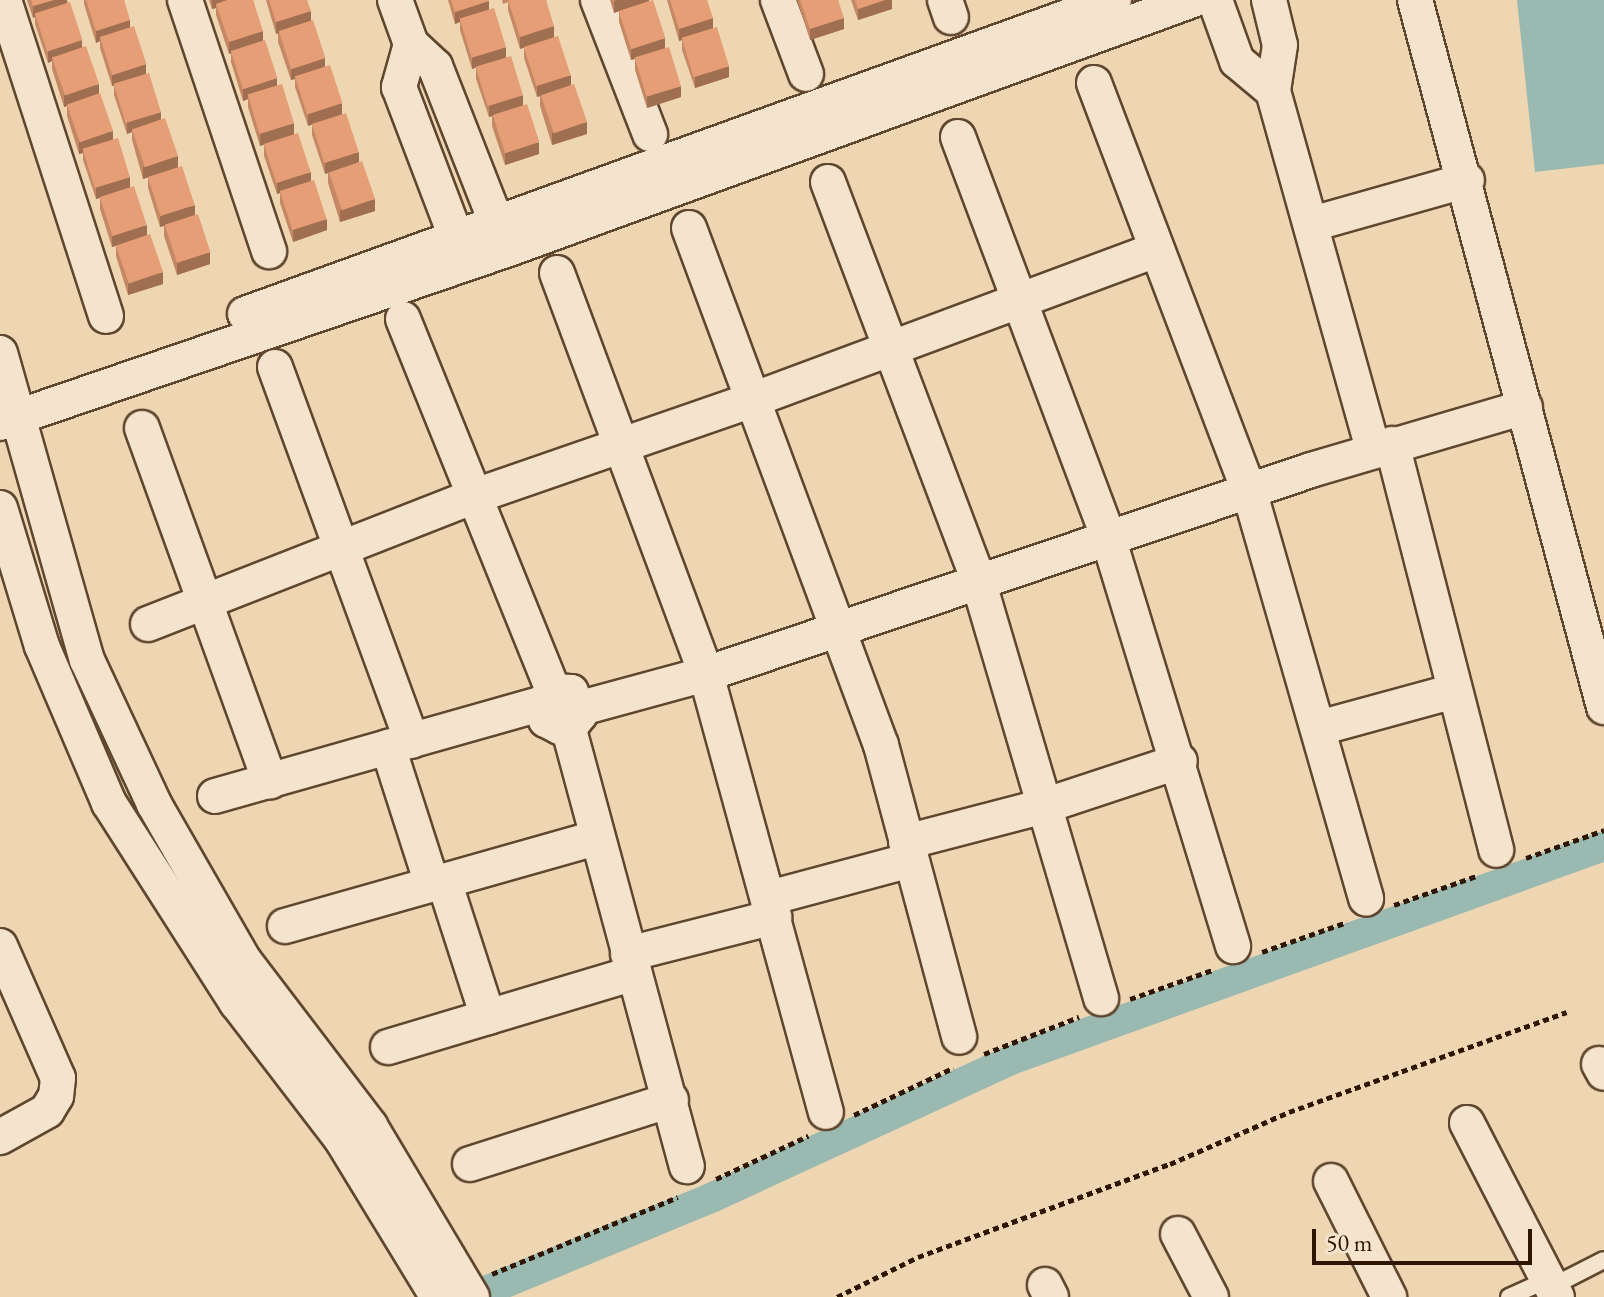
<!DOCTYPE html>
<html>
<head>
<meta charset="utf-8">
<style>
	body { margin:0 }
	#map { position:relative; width:1604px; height:1297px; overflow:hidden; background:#efd6b2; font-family:"EB Garamond",serif }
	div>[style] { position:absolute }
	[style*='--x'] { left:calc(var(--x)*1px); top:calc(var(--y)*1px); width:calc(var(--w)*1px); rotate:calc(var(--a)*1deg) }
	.water>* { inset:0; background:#9ab9b0 }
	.canal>* { height:30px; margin:-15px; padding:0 15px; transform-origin:15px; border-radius:15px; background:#9ab9b0 }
	.path>* { height:5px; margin-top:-2.5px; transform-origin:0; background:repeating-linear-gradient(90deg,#2f1602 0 6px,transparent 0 10px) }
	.roads { filter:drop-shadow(2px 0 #5f462e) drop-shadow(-2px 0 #5f462e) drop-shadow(0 2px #5f462e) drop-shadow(0 -2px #5f462e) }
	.service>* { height:16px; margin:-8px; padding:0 8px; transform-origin:8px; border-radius:8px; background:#f5e4cd }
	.minor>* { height:34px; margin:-17px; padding:0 17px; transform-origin:17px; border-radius:17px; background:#f5e4cd }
	.wall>* { inset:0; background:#c58865 }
	.shaded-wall>* { inset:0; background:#a06f52 }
	.building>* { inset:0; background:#e59e75; transform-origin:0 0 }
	span { translate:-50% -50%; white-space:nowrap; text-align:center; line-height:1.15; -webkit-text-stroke:6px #f5e4cd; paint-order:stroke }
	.scale { position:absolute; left:1312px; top:1229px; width:220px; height:36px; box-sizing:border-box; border:4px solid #2f1602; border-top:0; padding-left:10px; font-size:24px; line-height:28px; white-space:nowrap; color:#2f1602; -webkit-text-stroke:6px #f5e4cd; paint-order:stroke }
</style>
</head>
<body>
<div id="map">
	<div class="water">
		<div style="clip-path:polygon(1517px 0,1604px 0,1604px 164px,1535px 172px)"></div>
	</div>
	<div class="canal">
		<div style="--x:471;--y:1297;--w:260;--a:-22.4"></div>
		<div style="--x:711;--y:1198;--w:330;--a:-24.7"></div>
		<div style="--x:1011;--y:1060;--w:630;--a:-19.84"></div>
	</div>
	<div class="path">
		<div style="--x:1526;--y:858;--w:83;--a:-19.7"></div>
		<div style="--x:1394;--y:905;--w:90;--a:-19.4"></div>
		<div style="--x:1262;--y:952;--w:90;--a:-19.4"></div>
		<div style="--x:1130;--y:999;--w:90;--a:-19.4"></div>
		<div style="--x:984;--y:1054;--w:102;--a:-21.3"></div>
		<div style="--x:854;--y:1115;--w:110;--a:-25.4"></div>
		<div style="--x:716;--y:1179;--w:102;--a:-25.1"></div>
		<div style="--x:492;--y:1274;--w:201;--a:-22.5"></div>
		<div style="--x:837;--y:1297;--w:90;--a:-26.3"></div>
		<div style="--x:918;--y:1257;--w:269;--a:-20.3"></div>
		<div style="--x:1170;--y:1164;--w:130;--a:-23.6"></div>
		<div style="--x:1289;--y:1112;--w:295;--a:-19.8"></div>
	</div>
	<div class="roads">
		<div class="service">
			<div style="--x:1551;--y:1287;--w:59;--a:-27"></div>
			<div style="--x:1509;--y:1297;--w:42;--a:-24.1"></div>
		</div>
		<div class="minor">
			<div style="--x:4;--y:0;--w:332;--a:72.1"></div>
			<div style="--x:185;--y:0;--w:265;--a:71.5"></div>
			<div style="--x:395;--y:0;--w:47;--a:70"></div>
			<div style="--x:411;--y:44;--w:33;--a:43"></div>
			<div style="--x:435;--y:66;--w:192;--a:68.6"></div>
			<div style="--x:598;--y:0;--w:144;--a:68.8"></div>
			<div style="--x:778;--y:0;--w:79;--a:69.3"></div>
			<div style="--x:945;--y:0;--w:18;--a:71"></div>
			<div style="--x:1215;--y:0;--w:65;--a:70.2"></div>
			<div style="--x:1237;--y:61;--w:47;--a:39.8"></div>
			<div style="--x:1269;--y:0;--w:46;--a:76.3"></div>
			<div style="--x:1280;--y:45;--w:47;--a:98.7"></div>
			<div style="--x:1273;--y:91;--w:373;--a:74.4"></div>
			<div style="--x:1415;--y:0;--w:732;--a:75.03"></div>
			<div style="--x:411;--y:44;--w:45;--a:105.6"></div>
			<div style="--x:399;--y:87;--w:183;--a:69.2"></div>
			<div style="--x:1094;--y:83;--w:436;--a:69.2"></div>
			<div style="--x:1249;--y:490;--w:425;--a:74"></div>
			<div style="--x:958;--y:137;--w:427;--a:69.4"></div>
			<div style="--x:1108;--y:537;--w:428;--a:73"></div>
			<div style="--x:828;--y:182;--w:425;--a:69.3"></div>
			<div style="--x:978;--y:580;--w:436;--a:73.6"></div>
			<div style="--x:1312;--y:224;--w:161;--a:-15.8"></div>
			<div style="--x:689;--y:228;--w:552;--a:69.63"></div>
			<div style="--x:881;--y:745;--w:302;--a:75"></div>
			<div style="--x:557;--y:273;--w:428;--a:69.6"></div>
			<div style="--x:706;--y:674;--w:454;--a:74.7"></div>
			<div style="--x:245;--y:314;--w:924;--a:-19.87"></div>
			<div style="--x:403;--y:319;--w:401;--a:68"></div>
			<div style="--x:0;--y:353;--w:319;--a:74.2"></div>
			<div style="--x:87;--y:660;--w:159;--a:65"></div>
			<div style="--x:154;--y:804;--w:179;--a:60.1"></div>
			<div style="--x:243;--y:959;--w:210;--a:52.7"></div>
			<div style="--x:370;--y:1126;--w:199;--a:59.2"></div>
			<div style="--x:275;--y:367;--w:398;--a:69.9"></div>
			<div style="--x:0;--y:423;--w:535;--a:-18.88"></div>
			<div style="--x:506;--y:250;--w:731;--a:-20"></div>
			<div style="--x:142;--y:428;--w:376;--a:70.1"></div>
			<div style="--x:1392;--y:444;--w:419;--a:75.6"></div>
			<div style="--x:0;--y:508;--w:144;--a:73.1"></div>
			<div style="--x:42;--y:646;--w:171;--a:66.9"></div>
			<div style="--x:109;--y:803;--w:237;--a:57.4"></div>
			<div style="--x:237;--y:1003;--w:173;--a:52.5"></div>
			<div style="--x:342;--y:1140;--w:184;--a:58.6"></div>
			<div style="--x:148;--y:624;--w:351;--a:-21.4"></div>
			<div style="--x:475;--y:496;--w:296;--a:-19.1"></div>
			<div style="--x:755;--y:399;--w:427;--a:-20.4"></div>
			<div style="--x:581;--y:708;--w:130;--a:-15.2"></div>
			<div style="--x:706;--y:674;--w:638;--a:-18.63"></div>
			<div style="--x:1311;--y:470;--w:223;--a:-16.4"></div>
			<div style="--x:568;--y:726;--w:456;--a:74.9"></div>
			<div style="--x:1319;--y:728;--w:140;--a:-15.3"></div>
			<div style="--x:388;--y:747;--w:144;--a:72.2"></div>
			<div style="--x:215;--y:796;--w:341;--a:-15.8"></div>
			<div style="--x:543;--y:703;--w:16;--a:-50"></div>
			<div style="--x:553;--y:691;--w:18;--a:3"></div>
			<div style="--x:571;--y:692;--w:24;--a:68"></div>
			<div style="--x:580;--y:714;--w:11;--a:128"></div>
			<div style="--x:573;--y:723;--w:14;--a:163"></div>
			<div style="--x:560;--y:727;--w:16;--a:-153"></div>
			<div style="--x:546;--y:720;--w:17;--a:-100"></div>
			<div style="--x:906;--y:842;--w:143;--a:-14.6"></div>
			<div style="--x:1044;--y:806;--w:143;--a:-18.3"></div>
			<div style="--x:444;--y:881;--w:143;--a:72.1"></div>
			<div style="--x:769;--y:898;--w:147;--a:-15"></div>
			<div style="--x:285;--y:926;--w:322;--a:-15.8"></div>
			<div style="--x:0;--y:946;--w:144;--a:66.3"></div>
			<div style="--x:58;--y:1078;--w:18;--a:96"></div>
			<div style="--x:56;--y:1096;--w:17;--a:121"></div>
			<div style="--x:47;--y:1111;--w:54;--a:151"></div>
			<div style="--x:628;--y:954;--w:151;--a:-14.2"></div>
			<div style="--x:388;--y:1047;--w:257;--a:-16.7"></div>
			<div style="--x:1599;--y:1064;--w:10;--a:61"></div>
			<div style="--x:1467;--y:1123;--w:196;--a:62.7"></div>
			<div style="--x:470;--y:1164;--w:211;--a:-17.7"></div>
			<div style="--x:1331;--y:1181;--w:130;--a:63.4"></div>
			<div style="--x:1178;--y:1234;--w:71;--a:62.4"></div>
			<div style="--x:1045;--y:1285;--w:13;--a:63"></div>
		</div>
	</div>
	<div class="wall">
		<div style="clip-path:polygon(27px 0,67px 0,113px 139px,147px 235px,163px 284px,128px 295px,116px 256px,116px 246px,112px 247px,100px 209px,100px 198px,96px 199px,83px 160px,83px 153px,79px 154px,67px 116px,67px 106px,64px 107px,52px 69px,52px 61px,48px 63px,35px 24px,35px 17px,33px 18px)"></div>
		<div style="clip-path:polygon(84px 0,124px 0,130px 27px,210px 264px,177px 275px,164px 236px,164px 226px,160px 227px,148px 188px,148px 177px,143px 179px,132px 140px,132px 132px,127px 134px,114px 95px,114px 86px,112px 86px,100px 48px,100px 41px,96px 43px,84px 4px)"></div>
		<div style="clip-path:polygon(209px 0,253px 0,263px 41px,277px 86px,327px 230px,293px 242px,280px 203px,280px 193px,277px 194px,264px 156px,264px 144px,260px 146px,248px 107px,248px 99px,243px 101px,231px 62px,231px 53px,229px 54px,216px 15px,216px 8px,212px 9px)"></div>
		<div style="clip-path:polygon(266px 0,307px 0,311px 20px,325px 66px,359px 162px,375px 211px,340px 222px,328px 183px,328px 173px,325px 174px,312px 135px,312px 124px,308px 126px,295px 87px,295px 79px,291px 80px,278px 42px,278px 33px,276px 34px)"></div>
		<div style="clip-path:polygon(448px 0,489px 0,489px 9px,523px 105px,539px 154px,505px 165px,492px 126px,492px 116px,489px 117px,476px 79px,476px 67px,472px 69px,460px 30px,460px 22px,455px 24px)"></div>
		<div style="clip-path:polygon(502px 0,546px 0,554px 38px,587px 134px,552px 145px,540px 106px,540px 96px,537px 97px,524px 58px,524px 47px,520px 49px,508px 10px,508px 2px,503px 4px)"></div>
		<div style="clip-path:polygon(610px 0,649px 0,681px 97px,647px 108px,635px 70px,635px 59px,631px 60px,619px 22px,619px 11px,614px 13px)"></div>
		<div style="clip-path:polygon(667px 0,707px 0,713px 28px,729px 77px,695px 88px,682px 50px,682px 40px,679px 41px)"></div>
		<div style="clip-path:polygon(797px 0,838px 0,844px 29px,810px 40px)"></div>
		<div style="clip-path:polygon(851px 0,892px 0,892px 9px,858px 20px)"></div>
	</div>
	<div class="shaded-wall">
		<div style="clip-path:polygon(54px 0,67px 0,67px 7px,35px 13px,35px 17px,33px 18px,33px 6px)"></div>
		<div style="clip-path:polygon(212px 0,241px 0,216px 4px,216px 8px,212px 9px)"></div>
		<div style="clip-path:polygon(618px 0,649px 0,649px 1px,614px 13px,614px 1px)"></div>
		<div style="clip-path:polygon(885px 0,892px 0,892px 9px,858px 20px,858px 9px)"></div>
		<div style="clip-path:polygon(489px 1px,489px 13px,460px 19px,460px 22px,455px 24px,455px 12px)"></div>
		<div style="clip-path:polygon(311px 11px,311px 23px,276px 34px,276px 22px)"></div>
		<div style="clip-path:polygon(713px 18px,713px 30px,679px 41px,679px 29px)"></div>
		<div style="clip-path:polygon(844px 18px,844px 29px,810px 40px,810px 29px)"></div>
		<div style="clip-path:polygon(130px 20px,130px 31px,100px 37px,100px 41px,96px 43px,96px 31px)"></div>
		<div style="clip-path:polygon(554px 26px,554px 38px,520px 49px,520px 37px)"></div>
		<div style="clip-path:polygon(263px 31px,263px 43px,229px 54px,229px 42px)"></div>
		<div style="clip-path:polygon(665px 38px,665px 50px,631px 60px,631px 49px)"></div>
		<div style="clip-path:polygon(82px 40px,82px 52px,52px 57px,52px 61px,48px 63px,48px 51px)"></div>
		<div style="clip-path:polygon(506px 47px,506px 58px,472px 69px,472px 57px)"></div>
		<div style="clip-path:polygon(325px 58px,325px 70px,295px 76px,295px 79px,291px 80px,291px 69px)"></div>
		<div style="clip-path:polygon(146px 64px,146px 76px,112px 86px,112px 75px)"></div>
		<div style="clip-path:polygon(729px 66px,729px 77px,695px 88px,695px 77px)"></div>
		<div style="clip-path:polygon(571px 75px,571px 86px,537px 97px,537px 86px)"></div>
		<div style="clip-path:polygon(277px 78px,277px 90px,248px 96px,248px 99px,243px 101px,243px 89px)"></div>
		<div style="clip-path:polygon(99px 84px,99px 96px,64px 107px,64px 95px)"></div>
		<div style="clip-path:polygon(681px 86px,681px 97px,647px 108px,647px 96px)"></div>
		<div style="clip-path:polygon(523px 95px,523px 106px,489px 117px,489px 106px)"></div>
		<div style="clip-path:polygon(342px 103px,342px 115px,308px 126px,308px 114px)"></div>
		<div style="clip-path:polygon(161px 112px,161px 123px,132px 129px,132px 132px,127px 134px,127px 122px)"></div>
		<div style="clip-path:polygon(587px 122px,587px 134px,552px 145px,552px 133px)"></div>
		<div style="clip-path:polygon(294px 123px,294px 135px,260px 146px,260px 134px)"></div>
		<div style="clip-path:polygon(113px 131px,113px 143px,83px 149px,83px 153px,79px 154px,79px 142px)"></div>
		<div style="clip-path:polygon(539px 142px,539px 154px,505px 165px,505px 153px)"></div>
		<div style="clip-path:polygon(359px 152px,359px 163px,325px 174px,325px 163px)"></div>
		<div style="clip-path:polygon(178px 156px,178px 168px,143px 179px,143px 167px)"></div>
		<div style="clip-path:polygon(311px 172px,311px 183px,277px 194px,277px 183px)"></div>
		<div style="clip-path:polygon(130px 177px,130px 188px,96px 199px,96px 187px)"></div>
		<div style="clip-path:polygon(375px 199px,375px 211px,340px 222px,340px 210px)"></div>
		<div style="clip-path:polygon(195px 205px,195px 216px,160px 227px,160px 216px)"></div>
		<div style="clip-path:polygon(327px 219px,327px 230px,293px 242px,293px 230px)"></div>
		<div style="clip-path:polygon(147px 225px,147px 236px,112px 247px,112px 236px)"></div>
		<div style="clip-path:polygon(210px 252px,210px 264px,177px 275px,177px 263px)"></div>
		<div style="clip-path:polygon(163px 272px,163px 284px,128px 295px,128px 283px)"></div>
	</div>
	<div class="building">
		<div style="clip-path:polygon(31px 0,54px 0,33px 6px)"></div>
		<div style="clip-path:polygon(86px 0,124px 0,130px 20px,96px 31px)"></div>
		<div style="clip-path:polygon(227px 0,253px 0,263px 31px,229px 42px,216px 4px)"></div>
		<div style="clip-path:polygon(269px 0,307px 0,311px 11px,276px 22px)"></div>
		<div style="clip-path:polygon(451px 0,489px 0,489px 1px,455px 12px)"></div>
		<div style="clip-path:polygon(508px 0,546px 0,554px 26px,520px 37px)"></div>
		<div style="left:653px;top:0;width:40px;height:36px;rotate:72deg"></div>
		<div style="clip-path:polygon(670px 0,707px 0,713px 18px,679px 29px)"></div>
		<div style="clip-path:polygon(800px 0,838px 0,844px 18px,810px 29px)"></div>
		<div style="clip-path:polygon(855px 0,885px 0,858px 9px)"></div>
		<div style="left:70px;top:2px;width:40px;height:37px;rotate:72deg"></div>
		<div style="left:494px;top:8px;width:41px;height:36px;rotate:73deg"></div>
		<div style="left:313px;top:20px;width:40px;height:36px;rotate:72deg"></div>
		<div style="left:134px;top:26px;width:40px;height:36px;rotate:72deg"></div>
		<div style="left:717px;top:27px;width:41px;height:37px;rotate:73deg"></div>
		<div style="left:558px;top:36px;width:41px;height:36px;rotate:72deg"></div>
		<div style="left:265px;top:40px;width:40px;height:36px;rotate:72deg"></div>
		<div style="left:86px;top:46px;width:40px;height:36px;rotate:71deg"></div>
		<div style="left:669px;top:47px;width:41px;height:36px;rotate:73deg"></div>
		<div style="left:511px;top:56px;width:41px;height:37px;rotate:73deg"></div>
		<div style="left:330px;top:65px;width:40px;height:37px;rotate:72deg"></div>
		<div style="left:149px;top:73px;width:41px;height:37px;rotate:73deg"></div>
		<div style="left:282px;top:84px;width:41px;height:36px;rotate:73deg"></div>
		<div style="left:574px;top:84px;width:40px;height:35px;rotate:71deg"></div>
		<div style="left:100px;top:93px;width:40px;height:35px;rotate:71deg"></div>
		<div style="left:527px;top:104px;width:40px;height:36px;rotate:72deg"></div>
		<div style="left:346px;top:113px;width:41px;height:36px;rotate:72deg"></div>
		<div style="left:165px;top:118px;width:40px;height:35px;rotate:71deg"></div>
		<div style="left:298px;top:133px;width:41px;height:36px;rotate:72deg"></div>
		<div style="left:118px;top:138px;width:41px;height:37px;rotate:73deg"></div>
		<div style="left:362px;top:161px;width:40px;height:35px;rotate:71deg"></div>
		<div style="left:182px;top:166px;width:41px;height:36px;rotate:72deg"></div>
		<div style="left:314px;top:180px;width:41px;height:36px;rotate:72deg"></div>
		<div style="left:134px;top:186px;width:41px;height:36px;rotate:72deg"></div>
		<div style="left:198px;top:214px;width:40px;height:35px;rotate:72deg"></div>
		<div style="left:150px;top:234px;width:40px;height:36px;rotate:71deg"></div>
	</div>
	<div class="scale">50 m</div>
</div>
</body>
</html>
